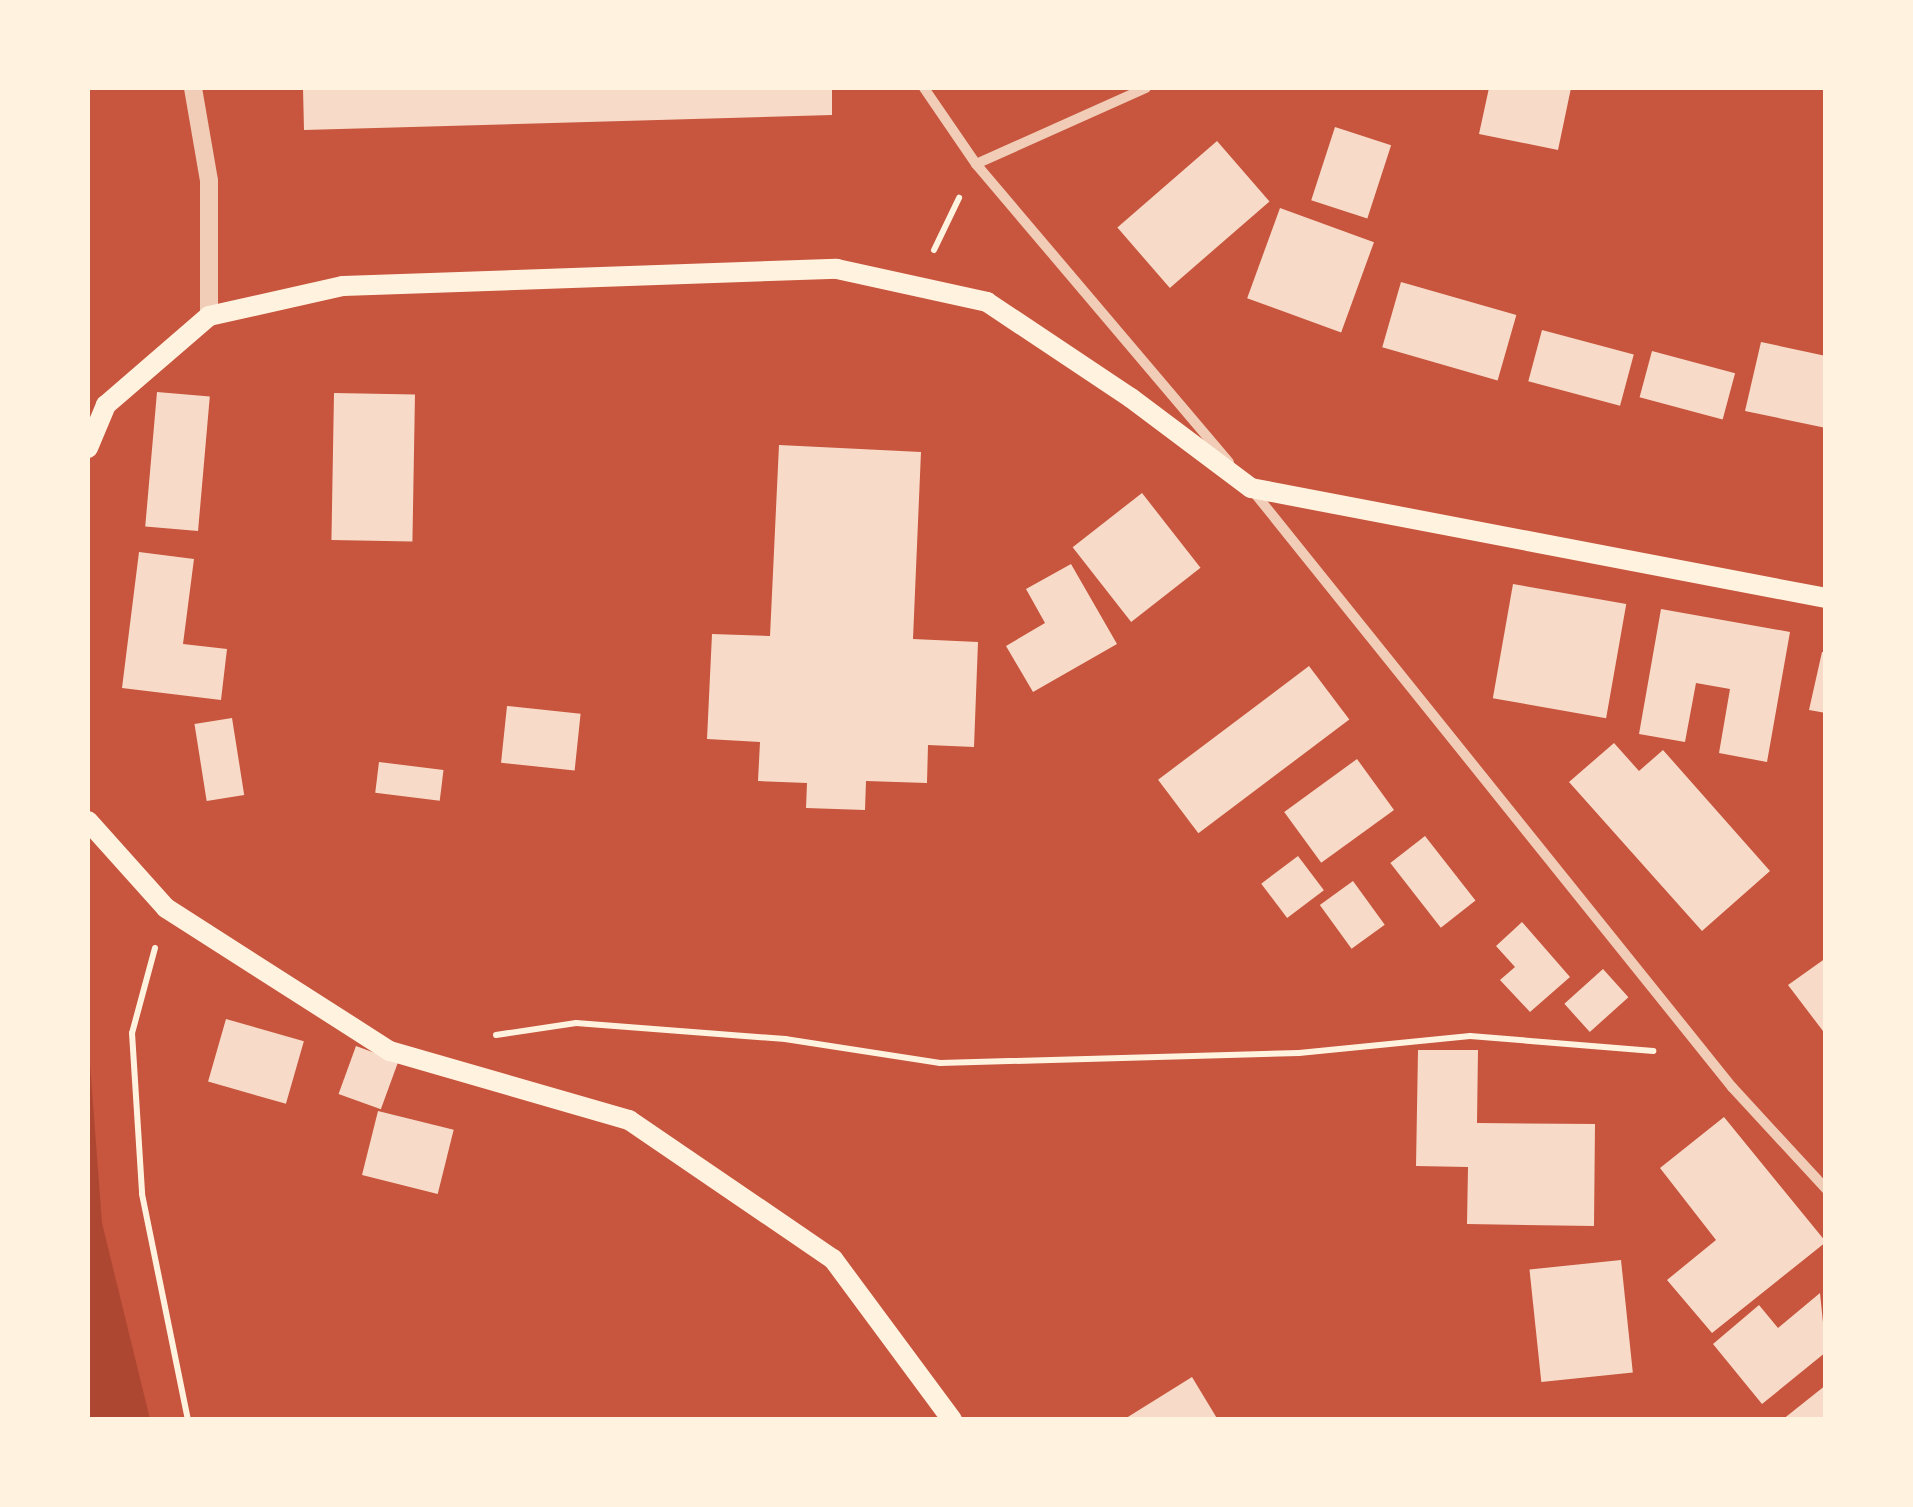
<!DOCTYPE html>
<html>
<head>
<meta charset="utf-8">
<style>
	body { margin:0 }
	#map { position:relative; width:1913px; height:1507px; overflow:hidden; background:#c8553d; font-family:Mulish,sans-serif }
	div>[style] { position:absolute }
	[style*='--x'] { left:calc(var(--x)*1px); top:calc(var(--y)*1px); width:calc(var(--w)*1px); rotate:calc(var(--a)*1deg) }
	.green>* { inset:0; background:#ae4732 }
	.building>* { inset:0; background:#f7dbc8; transform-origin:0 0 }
	.path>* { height:6px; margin:-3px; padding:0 3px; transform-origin:3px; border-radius:3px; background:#fff3e0 }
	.minor>* { height:10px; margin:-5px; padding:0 5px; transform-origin:5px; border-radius:5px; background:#f1ccb7 }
	.tertiary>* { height:18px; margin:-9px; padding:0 9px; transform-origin:9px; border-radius:9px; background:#f1ccb7 }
	.secondary>* { height:20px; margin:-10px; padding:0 10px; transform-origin:10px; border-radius:10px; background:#fff3e0 }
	span { translate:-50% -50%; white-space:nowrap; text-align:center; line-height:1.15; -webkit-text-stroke:9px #fff3e0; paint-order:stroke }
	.frame { position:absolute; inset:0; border:90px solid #fff3e0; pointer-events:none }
</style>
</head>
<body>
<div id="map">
	<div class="green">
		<div style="clip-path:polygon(88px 1037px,102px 1223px,150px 1419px,88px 1419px)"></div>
	</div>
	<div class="building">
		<div style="clip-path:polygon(303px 88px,832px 88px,832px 115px,304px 130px)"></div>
		<div style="clip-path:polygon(1489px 88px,1571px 88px,1558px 150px,1479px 134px)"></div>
		<div style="left:1335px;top:127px;width:59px;height:77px;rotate:18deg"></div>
		<div style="left:1217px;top:141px;width:80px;height:132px;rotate:49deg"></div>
		<div style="left:1280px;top:208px;width:100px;height:96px;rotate:20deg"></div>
		<div style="left:1401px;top:282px;width:120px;height:68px;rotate:16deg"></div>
		<div style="left:1542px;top:330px;width:95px;height:53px;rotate:15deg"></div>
		<div style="clip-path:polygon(1761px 342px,1826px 356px,1826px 428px,1745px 411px)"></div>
		<div style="left:1652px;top:351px;width:86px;height:48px;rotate:15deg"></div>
		<div style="left:157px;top:392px;width:53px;height:135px;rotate:5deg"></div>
		<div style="left:334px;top:393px;width:81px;height:147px;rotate:1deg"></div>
		<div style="clip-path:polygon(779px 445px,921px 452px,913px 639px,978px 642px,974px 747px,928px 745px,927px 783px,866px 781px,865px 810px,806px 808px,807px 783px,758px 781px,760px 742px,707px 739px,712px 634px,770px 636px)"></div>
		<div style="left:1142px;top:493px;width:95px;height:88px;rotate:52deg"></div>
		<div style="clip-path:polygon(139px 552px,194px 559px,183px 644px,227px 649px,221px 700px,122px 688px)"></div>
		<div style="clip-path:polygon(1071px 564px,1117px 644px,1033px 692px,1006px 646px,1045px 623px,1026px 589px)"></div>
		<div style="left:1513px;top:584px;width:115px;height:116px;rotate:10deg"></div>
		<div style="clip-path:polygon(1661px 609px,1790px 632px,1767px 762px,1719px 753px,1730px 689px,1696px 683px,1685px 742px,1639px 734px)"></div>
		<div style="clip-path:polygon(1822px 652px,1826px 652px,1826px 713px,1809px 710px)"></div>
		<div style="left:1309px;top:666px;width:67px;height:189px;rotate:53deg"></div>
		<div style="left:507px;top:706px;width:74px;height:57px;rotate:6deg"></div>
		<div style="left:232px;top:718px;width:78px;height:38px;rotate:81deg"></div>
		<div style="clip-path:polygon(1614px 743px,1639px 771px,1663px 750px,1770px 871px,1702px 931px,1569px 782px)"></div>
		<div style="left:1357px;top:759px;width:63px;height:90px;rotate:54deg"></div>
		<div style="left:379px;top:762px;width:65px;height:31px;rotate:7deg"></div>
		<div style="left:1425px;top:836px;width:82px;height:44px;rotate:52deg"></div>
		<div style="left:1298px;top:856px;width:43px;height:46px;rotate:53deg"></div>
		<div style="left:1353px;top:881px;width:54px;height:41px;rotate:54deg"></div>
		<div style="clip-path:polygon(1522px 922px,1570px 977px,1530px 1012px,1500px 980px,1515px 967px,1496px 946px)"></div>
		<div style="clip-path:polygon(1826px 958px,1826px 1035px,1788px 985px)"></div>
		<div style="left:1603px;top:969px;width:38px;height:52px;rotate:48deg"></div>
		<div style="left:226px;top:1019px;width:81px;height:65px;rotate:16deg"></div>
		<div style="left:356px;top:1046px;width:45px;height:51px;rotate:20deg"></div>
		<div style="clip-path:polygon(1418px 1050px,1478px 1050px,1477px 1123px,1595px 1124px,1594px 1226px,1467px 1224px,1468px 1167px,1416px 1166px)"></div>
		<div style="left:378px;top:1111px;width:78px;height:66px;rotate:14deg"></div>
		<div style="clip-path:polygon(1724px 1117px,1826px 1242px,1712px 1333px,1667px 1280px,1716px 1240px,1660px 1168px)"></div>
		<div style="left:1621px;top:1260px;width:113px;height:92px;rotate:84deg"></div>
		<div style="clip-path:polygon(1820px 1293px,1826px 1352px,1762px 1404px,1713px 1344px,1759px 1305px,1778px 1328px)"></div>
		<div style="clip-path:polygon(1192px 1377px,1218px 1420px,1123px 1420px)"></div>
		<div style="clip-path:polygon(1826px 1385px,1826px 1420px,1782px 1420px)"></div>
	</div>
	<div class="path">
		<div style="--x:934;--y:250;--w:58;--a:-64.3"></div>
		<div style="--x:155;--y:948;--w:88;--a:105.1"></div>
		<div style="--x:132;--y:1033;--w:161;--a:86.4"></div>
		<div style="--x:142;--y:1194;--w:231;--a:78.5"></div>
		<div style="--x:496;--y:1035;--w:81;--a:-8.5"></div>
		<div style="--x:576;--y:1023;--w:210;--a:4.4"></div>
		<div style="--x:785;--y:1039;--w:157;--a:8.8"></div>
		<div style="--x:940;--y:1063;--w:359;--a:-1.6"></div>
		<div style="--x:1299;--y:1053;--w:172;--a:-5.7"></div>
		<div style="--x:1470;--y:1036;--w:184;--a:4.7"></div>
	</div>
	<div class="minor">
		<div style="--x:924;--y:88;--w:92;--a:55.6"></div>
		<div style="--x:976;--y:164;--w:391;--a:49.7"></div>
		<div style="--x:976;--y:164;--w:186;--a:-24.1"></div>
		<div style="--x:1253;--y:491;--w:765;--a:51.21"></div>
		<div style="--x:1732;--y:1087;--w:139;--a:47.3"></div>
	</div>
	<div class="tertiary">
		<div style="--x:193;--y:88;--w:94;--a:80.2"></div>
		<div style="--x:209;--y:181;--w:135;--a:90"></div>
	</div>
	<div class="secondary">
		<div style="--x:88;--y:448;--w:47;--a:-67.3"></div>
		<div style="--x:106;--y:405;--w:136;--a:-40.8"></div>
		<div style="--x:209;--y:316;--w:137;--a:-12.6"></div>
		<div style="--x:343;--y:286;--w:494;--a:-2"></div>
		<div style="--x:837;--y:269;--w:154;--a:12.4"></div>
		<div style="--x:987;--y:302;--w:173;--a:33.7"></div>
		<div style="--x:1131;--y:398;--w:150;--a:36.9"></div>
		<div style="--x:1251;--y:488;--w:585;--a:10.83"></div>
		<div style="--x:88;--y:821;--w:117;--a:48.1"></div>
		<div style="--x:166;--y:908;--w:266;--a:32.6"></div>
		<div style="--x:390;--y:1051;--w:249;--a:16.1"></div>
		<div style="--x:629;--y:1120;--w:247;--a:34.3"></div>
		<div style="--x:833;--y:1259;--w:200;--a:53.5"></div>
	</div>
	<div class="frame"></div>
</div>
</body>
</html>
